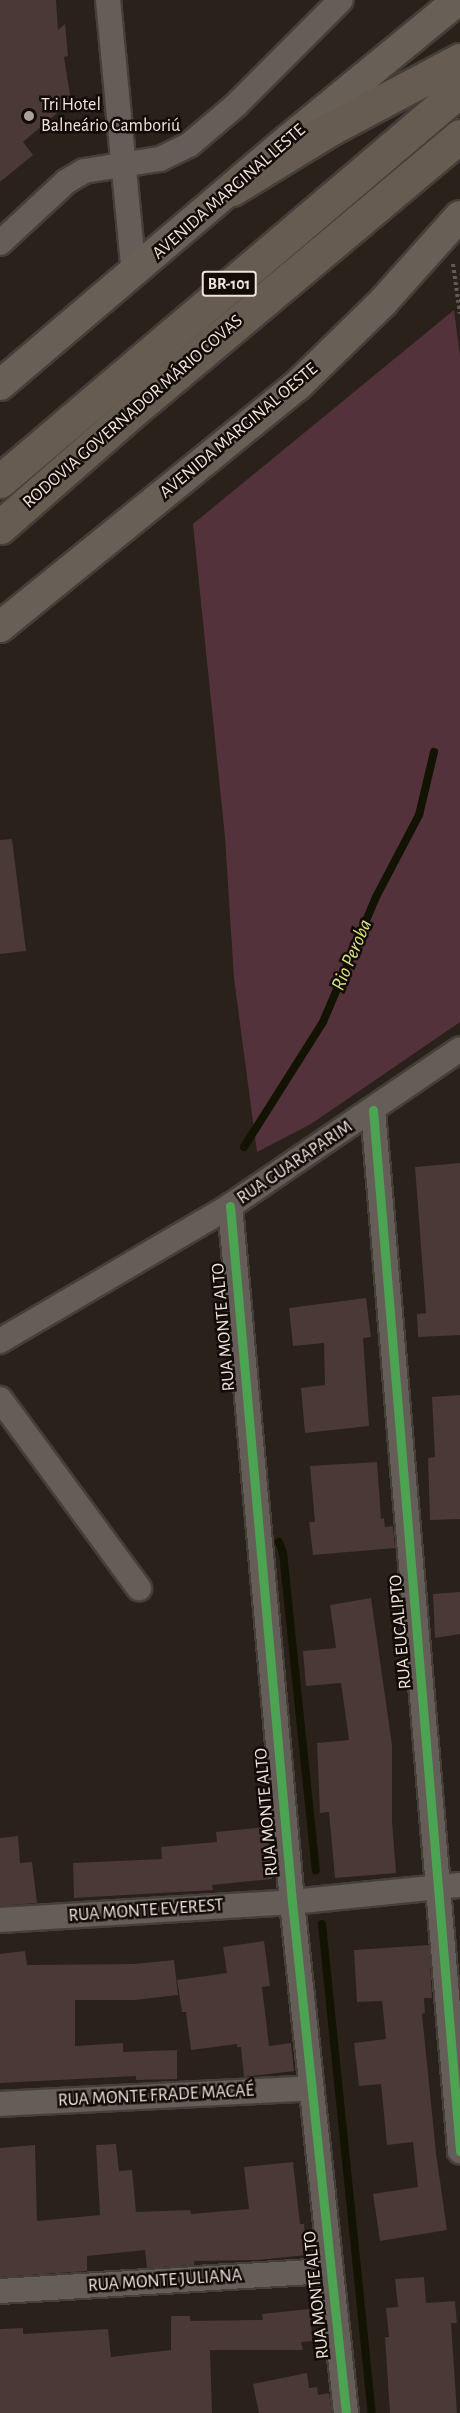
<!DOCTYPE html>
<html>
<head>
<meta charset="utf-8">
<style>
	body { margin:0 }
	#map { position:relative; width:460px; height:2413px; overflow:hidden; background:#2a211a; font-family:"Alegreya Sans",sans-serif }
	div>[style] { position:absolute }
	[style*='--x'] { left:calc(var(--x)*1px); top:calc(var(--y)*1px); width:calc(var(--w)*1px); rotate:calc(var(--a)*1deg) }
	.green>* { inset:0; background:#54323b }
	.stream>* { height:8px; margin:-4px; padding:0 4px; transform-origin:4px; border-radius:4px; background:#121303 }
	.building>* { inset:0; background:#4a3934 }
	.path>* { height:4px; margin-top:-2px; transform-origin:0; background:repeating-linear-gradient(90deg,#625c56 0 3px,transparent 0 6px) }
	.roads { filter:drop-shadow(2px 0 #463e39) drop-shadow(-2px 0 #463e39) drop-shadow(0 2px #463e39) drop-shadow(0 -2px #463e39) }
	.minor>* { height:24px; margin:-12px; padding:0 12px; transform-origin:12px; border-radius:12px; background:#655d58 }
	.major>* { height:30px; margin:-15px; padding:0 15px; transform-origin:15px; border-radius:15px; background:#686056 }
	.highway>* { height:33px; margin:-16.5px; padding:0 16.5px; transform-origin:16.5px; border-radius:16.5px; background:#665c52 }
	.cycleway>* { height:9px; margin:-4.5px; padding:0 4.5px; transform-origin:4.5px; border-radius:4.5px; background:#4ca352 }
	.dots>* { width:16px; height:16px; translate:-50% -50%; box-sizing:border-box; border:3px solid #130b06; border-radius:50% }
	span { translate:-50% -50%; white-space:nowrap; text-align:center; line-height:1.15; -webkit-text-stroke:5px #130b06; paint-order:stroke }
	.shield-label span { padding:2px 4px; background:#130b06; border:2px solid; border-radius:4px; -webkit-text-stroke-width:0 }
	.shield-label { font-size:16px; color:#f0e4dc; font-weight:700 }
	.poi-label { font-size:18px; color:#f0e4dc }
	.left { translate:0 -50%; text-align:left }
	.street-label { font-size:18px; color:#f0e4dc }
	.water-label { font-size:20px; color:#dce583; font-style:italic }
</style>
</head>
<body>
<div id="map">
	<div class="green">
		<div style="clip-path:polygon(454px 310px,460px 356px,460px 1022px,311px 1124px,257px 1152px,234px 978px,225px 837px,193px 524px)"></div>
	</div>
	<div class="stream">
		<div style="--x:244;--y:1147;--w:148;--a:-57.7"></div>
		<div style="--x:323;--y:1022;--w:136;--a:-67"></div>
		<div style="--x:376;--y:897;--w:93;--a:-62.3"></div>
		<div style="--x:419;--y:815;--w:65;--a:-76.6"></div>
		<div style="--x:279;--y:1542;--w:12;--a:70"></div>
		<div style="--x:283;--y:1553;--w:319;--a:84.1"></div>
		<div style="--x:322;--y:1924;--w:492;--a:84.2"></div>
	</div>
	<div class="building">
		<div style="clip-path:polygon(0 0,56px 0,58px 30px,65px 24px,68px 56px,64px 57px,71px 101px,23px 142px,33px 155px,0 182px)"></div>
		<div style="clip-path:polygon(12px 839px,26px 951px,0 954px,0 840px)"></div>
		<div style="clip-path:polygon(460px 1163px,460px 1335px,418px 1337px,417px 1314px,426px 1313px,415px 1167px)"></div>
		<div style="clip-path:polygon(366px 1298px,371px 1337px,363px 1338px,369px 1426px,305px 1433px,301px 1388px,325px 1385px,324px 1343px,293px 1346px,289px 1308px)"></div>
		<div style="clip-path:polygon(460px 1395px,460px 1519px,430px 1520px,428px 1458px,435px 1457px,432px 1397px)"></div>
		<div style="clip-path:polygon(377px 1462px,381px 1519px,384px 1518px,385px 1527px,393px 1526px,395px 1548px,313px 1555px,309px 1522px,315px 1522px,310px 1466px)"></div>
		<div style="clip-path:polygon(460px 1592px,460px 1634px,435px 1638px,433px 1594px)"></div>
		<div style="clip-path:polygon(371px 1598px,392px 1745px,392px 1821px,396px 1873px,335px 1878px,329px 1812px,320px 1813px,317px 1743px,349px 1740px,341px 1683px,306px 1686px,303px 1651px,336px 1648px,330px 1605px)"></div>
		<div style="clip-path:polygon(267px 1827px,272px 1879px,212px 1885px,213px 1890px,74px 1898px,73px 1863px,162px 1859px,161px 1847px,217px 1842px,216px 1832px)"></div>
		<div style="clip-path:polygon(18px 1836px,20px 1863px,32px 1862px,37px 1903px,0 1906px,0 1838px)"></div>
		<div style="clip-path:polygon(264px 1941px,270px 1986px,262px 1987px,269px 2046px,291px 2043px,294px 2071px,244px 2077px,241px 2047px,237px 2047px,237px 2044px,191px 2050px,186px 2012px,182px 2012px,177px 1980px,227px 1973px,223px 1947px)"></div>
		<div style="clip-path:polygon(429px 1945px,432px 1998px,424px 1998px,425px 2013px,422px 2014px,436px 2153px,447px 2230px,380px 2241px,373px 2194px,418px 2187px,413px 2142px,387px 2145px,381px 2084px,359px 2086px,354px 2043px,386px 2039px,382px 2001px,357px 2002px,354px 1950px)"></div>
		<div style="clip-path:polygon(25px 1951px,27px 1965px,134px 1964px,174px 1960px,178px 1995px,134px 2000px,75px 2000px,75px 2046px,123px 2043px,123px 2052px,177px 2050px,177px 2079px,136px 2080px,136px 2076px,0 2083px,0 1954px)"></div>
		<div style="clip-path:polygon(116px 2144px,119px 2171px,132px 2170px,136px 2212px,190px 2210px,191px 2214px,249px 2209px,244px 2167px,293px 2162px,300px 2224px,304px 2224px,307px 2255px,258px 2260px,194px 2261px,194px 2265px,147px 2268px,145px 2250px,87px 2256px,87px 2271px,0 2277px,0 2148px,35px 2145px,37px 2221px,100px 2215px,96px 2145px)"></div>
		<div style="clip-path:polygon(424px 2277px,426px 2303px,455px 2301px,457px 2323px,451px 2323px,457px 2413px,390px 2413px,385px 2337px,389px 2337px,386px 2308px,398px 2307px,395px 2279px)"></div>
		<div style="clip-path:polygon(309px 2309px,313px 2341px,301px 2342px,303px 2350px,210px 2350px,212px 2413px,0 2413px,0 2329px,23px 2328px,23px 2334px,108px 2329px,111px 2357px,171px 2350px,171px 2316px,190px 2316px,190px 2321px,263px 2320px,262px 2314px)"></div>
		<div style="clip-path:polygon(307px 2373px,309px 2388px,317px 2387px,318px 2395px,329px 2393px,332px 2413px,259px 2413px,253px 2384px)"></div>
	</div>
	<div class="path">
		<div style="--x:453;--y:264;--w:50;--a:82"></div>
	</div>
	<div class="roads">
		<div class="minor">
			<div style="--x:108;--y:0;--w:274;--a:84.6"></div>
			<div style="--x:0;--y:243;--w:91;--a:-42.8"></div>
			<div style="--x:67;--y:181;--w:20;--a:-30"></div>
			<div style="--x:84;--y:171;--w:77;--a:-9"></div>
			<div style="--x:160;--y:159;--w:32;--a:-26"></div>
			<div style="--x:189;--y:145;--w:62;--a:-40.4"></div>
			<div style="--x:236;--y:105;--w:148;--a:-45"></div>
			<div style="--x:373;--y:1110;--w:1045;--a:85.22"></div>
			<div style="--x:230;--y:1206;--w:699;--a:84.91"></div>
			<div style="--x:292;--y:1902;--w:514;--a:83.97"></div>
			<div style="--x:0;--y:1341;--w:267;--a:-30.4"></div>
			<div style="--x:230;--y:1206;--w:278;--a:-34.3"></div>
			<div style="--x:0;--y:1399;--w:235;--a:53.7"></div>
			<div style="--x:0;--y:1920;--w:293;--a:-3.5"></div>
			<div style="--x:292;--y:1902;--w:169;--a:-5.8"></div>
			<div style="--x:0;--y:2104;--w:311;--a:-2.9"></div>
			<div style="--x:0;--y:2291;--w:331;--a:-3.5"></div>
		</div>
		<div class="major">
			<div style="--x:0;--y:385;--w:380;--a:-40.4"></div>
			<div style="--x:289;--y:139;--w:219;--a:-39.4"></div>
			<div style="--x:0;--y:627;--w:382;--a:-39.1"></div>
			<div style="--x:297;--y:386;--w:120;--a:-44.3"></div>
			<div style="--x:383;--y:302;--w:115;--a:-48.2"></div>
		</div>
		<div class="highway">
			<div style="--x:232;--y:189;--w:115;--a:-31.5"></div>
			<div style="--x:330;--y:129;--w:147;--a:-28"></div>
			<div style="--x:0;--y:481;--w:604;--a:-40.36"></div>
			<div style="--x:0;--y:527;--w:173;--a:-41.2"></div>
			<div style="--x:130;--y:413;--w:431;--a:-40"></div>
		</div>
	</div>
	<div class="cycleway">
		<div style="--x:373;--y:1110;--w:1045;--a:85.22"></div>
		<div style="--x:230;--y:1206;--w:699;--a:84.91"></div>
		<div style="--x:292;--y:1902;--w:514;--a:83.97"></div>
	</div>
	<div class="dots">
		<div style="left:29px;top:116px;background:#aba098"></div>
	</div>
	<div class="shield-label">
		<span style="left:229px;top:284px">BR-101</span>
	</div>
	<div class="poi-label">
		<span class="left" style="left:41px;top:116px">Tri Hotel<br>Balneário Camboriú</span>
	</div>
	<div class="street-label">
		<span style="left:229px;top:192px;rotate:-41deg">AVENIDA MARGINAL LESTE</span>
		<span style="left:133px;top:412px;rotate:-41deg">RODOVIA GOVERNADOR MÁRIO COVAS</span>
		<span style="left:239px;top:431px;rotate:-40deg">AVENIDA MARGINAL OESTE</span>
		<span style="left:295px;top:1163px;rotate:-34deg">RUA GUARAPARIM</span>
		<span style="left:224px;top:1327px;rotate:-95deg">RUA MONTE ALTO</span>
		<span style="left:401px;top:1632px;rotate:-95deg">RUA EUCALIPTO</span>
		<span style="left:267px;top:1812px;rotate:-95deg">RUA MONTE ALTO</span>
		<span style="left:146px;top:1911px;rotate:-4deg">RUA MONTE EVEREST</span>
		<span style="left:156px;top:2096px;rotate:-3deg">RUA MONTE FRADE MACAÉ</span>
		<span style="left:165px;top:2281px;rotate:-4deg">RUA MONTE JULIANA</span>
		<span style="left:317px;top:2295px;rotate:-96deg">RUA MONTE ALTO</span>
	</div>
	<div class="water-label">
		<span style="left:352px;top:955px;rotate:-67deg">Rio Peroba</span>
	</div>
</div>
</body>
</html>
